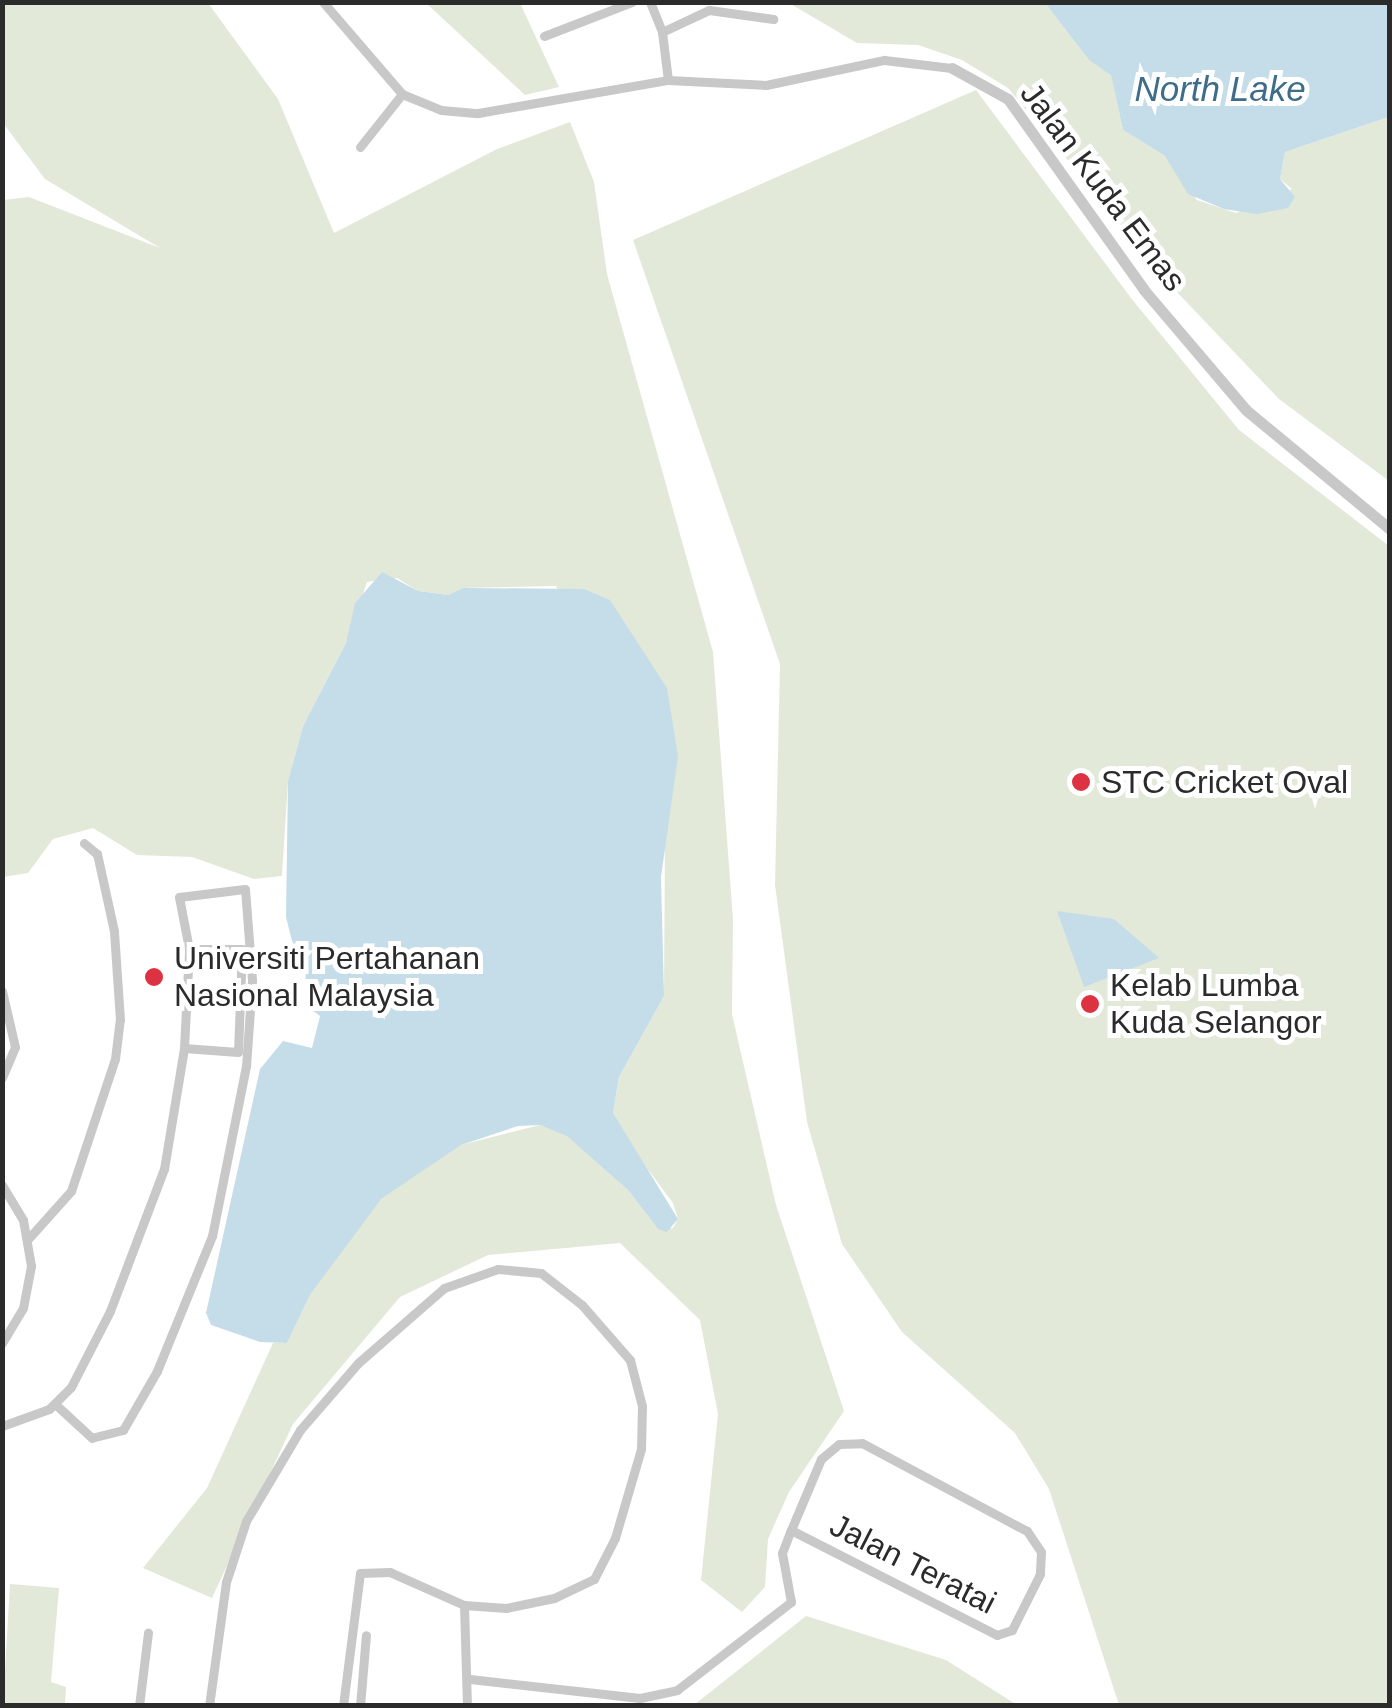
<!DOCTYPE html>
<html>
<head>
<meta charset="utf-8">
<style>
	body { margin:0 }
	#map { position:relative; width:1392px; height:1708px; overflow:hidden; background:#fff; font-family:Arial,sans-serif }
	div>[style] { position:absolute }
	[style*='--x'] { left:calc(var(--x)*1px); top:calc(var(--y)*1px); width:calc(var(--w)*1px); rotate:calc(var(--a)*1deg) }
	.green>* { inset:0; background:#e2e9d9 }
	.water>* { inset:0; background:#c5dce9 }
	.minor>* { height:9px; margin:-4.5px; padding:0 4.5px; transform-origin:4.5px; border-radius:4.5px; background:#c8c8c8 }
	.tertiary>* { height:11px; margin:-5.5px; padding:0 5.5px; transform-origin:5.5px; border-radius:5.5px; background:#c8c8c8 }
	.dots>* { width:28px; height:28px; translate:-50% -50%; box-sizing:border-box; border:5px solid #fff; border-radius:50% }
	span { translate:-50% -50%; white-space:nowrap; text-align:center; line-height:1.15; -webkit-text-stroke:10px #fff; paint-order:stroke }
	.street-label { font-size:32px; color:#2b2b2b }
	.poi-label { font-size:32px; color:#2b2b2b }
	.left { translate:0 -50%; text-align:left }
	.water-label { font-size:35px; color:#3e6d89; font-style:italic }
	.frame { position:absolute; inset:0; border:5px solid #2b2b2b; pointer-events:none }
</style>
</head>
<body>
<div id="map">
	<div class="green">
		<div style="clip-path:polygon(3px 2px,208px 3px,278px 99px,334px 233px,497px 149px,570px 122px,594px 182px,607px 274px,713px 652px,733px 919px,732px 1014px,776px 1205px,844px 1411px,789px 1492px,768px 1539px,765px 1587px,742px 1612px,701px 1580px,718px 1414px,700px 1320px,620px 1243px,488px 1255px,400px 1297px,293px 1424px,212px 1598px,143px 1568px,207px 1488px,273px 1343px,287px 1343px,310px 1295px,380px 1199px,416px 1170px,461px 1145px,540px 1125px,567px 1135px,628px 1190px,658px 1229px,673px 1228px,678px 1219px,673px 1203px,620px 1132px,613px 1113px,619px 1077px,664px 996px,665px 832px,556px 586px,463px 588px,448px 595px,418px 591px,397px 578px,367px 582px,346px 643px,303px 726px,288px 781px,282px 876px,254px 879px,192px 857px,137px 855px,93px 828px,53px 839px,28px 873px,3px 877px,3px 200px,29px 197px,160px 248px,45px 179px,3px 123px)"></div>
		<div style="clip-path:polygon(426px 3px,520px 3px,559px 87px,525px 95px)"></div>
		<div style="clip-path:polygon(789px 3px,1045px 3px,1089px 60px,1111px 74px,1123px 130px,1165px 156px,1197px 200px,1236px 213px,1292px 189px,1280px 179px,1285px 152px,1389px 117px,1389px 481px,1279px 399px,1174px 289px,1008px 88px,962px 60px,918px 45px,857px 43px)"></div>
		<div style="clip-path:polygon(976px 90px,1131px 298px,1239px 430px,1389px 546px,1389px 1705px,1119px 1705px,1049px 1489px,1015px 1433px,902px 1332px,842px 1244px,807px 1122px,775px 885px,780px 664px,633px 240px)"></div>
		<div style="clip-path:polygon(10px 1584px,59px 1588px,51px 1682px,66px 1687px,65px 1705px,3px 1705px)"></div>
		<div style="clip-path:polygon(806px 1616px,946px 1660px,1017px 1705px,694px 1705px)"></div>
	</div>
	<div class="water">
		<div style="clip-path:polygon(1045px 3px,1389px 3px,1389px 117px,1285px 152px,1280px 179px,1295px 197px,1288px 208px,1257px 214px,1224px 209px,1188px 194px,1165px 156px,1123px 130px,1111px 75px,1089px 60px)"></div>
		<div style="clip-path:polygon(382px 572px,418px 591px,448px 595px,463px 588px,584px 589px,610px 600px,667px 688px,678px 756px,661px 877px,664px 996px,619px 1077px,613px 1113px,678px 1219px,667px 1232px,658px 1229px,628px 1190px,567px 1136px,540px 1125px,518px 1126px,461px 1145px,381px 1199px,310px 1295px,287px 1343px,260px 1342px,211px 1325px,206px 1313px,260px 1069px,283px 1041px,312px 1048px,320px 1016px,305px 1005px,306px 959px,313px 951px,293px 945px,286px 917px,288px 781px,303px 726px,346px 643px,355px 603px)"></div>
		<div style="clip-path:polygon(1057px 911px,1114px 919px,1159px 958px,1084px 987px)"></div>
	</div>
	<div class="minor">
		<div style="--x:323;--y:2;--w:121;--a:49.3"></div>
		<div style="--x:402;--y:94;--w:42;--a:22.3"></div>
		<div style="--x:441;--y:110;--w:37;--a:5"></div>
		<div style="--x:478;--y:113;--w:193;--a:-9.9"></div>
		<div style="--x:668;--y:80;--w:98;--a:2.9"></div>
		<div style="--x:766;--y:85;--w:121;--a:-12"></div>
		<div style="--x:884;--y:60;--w:68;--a:6.7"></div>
		<div style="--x:650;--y:2;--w:32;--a:68"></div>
		<div style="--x:662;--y:32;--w:48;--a:82.9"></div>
		<div style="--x:662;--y:32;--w:52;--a:-25.1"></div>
		<div style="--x:709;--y:10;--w:65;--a:8"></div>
		<div style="--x:544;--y:36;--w:94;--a:-21.1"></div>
		<div style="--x:360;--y:147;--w:68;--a:-51.6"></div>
		<div style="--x:2;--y:991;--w:57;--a:76.9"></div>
		<div style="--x:15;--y:1047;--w:33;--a:113"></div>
		<div style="--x:184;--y:1048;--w:54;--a:4.2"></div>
		<div style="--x:238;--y:1052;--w:103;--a:-87.8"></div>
		<div style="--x:242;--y:949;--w:53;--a:180"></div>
		<div style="--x:2;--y:1185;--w:41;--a:59"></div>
		<div style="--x:23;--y:1220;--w:47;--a:80.1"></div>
		<div style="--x:31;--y:1266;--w:43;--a:100.8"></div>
		<div style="--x:23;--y:1308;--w:41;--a:121"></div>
		<div style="--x:28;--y:1239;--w:64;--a:-48.1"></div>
		<div style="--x:71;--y:1191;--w:139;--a:-71.6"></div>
		<div style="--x:115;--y:1059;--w:39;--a:-83"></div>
		<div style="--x:120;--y:1020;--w:89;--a:-93.9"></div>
		<div style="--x:114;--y:931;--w:79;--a:-102.4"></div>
		<div style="--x:97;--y:854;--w:17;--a:-140"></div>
		<div style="--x:2;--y:1426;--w:50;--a:-19.9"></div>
		<div style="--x:49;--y:1409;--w:31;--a:-45"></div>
		<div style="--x:71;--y:1387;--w:85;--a:-62.8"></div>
		<div style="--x:110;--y:1311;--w:152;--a:-69.2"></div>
		<div style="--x:164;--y:1169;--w:123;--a:-80.6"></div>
		<div style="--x:184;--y:1048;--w:99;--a:-87.1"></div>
		<div style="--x:189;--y:949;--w:53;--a:-100.9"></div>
		<div style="--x:179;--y:897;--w:66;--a:-6.9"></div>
		<div style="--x:245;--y:889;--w:92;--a:85.6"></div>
		<div style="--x:252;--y:981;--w:85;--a:94"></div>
		<div style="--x:246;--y:1066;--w:173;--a:101.3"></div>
		<div style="--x:212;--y:1236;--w:146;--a:112.2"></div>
		<div style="--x:157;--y:1371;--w:68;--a:120"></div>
		<div style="--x:123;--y:1430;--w:32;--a:166"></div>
		<div style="--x:92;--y:1438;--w:50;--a:-137.4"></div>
		<div style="--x:464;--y:1605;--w:101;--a:88.3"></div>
		<div style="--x:470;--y:1679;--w:171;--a:6.4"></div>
		<div style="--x:640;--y:1698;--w:38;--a:-12"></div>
		<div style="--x:677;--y:1690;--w:144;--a:-37.7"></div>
		<div style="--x:791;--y:1602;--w:50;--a:-100.4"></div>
		<div style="--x:782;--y:1553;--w:25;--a:-69"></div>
		<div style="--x:791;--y:1530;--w:77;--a:-67.1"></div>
		<div style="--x:821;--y:1459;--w:23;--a:-40"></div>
		<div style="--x:839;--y:1444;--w:23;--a:-2"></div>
		<div style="--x:862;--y:1443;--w:187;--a:28.1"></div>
		<div style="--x:1027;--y:1531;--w:25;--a:56"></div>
		<div style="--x:1041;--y:1552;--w:22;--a:93"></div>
		<div style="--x:1040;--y:1574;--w:63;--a:116.6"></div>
		<div style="--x:1012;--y:1630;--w:16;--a:162"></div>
		<div style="--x:997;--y:1635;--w:231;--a:-153"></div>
		<div style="--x:139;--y:1706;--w:74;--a:-83"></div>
		<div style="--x:209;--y:1706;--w:125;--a:-82.2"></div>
		<div style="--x:226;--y:1582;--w:64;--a:-71.8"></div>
		<div style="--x:246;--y:1521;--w:106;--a:-59.3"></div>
		<div style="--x:300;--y:1430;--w:89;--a:-49.1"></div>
		<div style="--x:358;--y:1363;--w:114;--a:-41.1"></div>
		<div style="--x:444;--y:1288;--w:57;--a:-19.4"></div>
		<div style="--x:498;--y:1269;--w:43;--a:5.3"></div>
		<div style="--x:541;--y:1273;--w:52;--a:38"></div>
		<div style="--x:582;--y:1305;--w:73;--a:48.9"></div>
		<div style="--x:630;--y:1360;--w:48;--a:75.4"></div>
		<div style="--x:642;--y:1406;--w:43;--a:91.3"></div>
		<div style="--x:641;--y:1449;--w:93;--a:106.3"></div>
		<div style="--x:615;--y:1538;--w:46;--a:117.1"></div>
		<div style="--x:594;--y:1579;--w:44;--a:154.6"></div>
		<div style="--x:554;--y:1598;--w:49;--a:168.2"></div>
		<div style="--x:506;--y:1608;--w:42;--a:-175.9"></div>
		<div style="--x:464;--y:1605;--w:81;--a:-156"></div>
		<div style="--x:390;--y:1572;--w:30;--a:178"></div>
		<div style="--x:360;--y:1573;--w:134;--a:97.3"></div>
		<div style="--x:360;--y:1706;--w:71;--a:-85.2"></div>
	</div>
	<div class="tertiary">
		<div style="--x:952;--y:68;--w:64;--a:29"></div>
		<div style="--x:1008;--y:99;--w:234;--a:54.5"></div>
		<div style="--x:1144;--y:290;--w:157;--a:49.6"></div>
		<div style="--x:1246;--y:410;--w:187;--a:39.6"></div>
	</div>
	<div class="dots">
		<div style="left:1081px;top:782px;background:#dd3242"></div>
		<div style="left:154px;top:977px;background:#dd3242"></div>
		<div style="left:1090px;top:1004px;background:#dd3242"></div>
	</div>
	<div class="street-label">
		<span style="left:1103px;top:187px;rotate:53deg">Jalan Kuda Emas</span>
		<span style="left:913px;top:1564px;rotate:27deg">Jalan Teratai</span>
	</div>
	<div class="poi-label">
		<span class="left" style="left:1101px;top:782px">STC Cricket Oval</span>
		<span class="left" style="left:174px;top:977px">Universiti Pertahanan<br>Nasional Malaysia</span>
		<span class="left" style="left:1110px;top:1004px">Kelab Lumba<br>Kuda Selangor</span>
	</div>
	<div class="water-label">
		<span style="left:1220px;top:89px">North Lake</span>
	</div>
	<div class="frame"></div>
</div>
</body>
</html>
